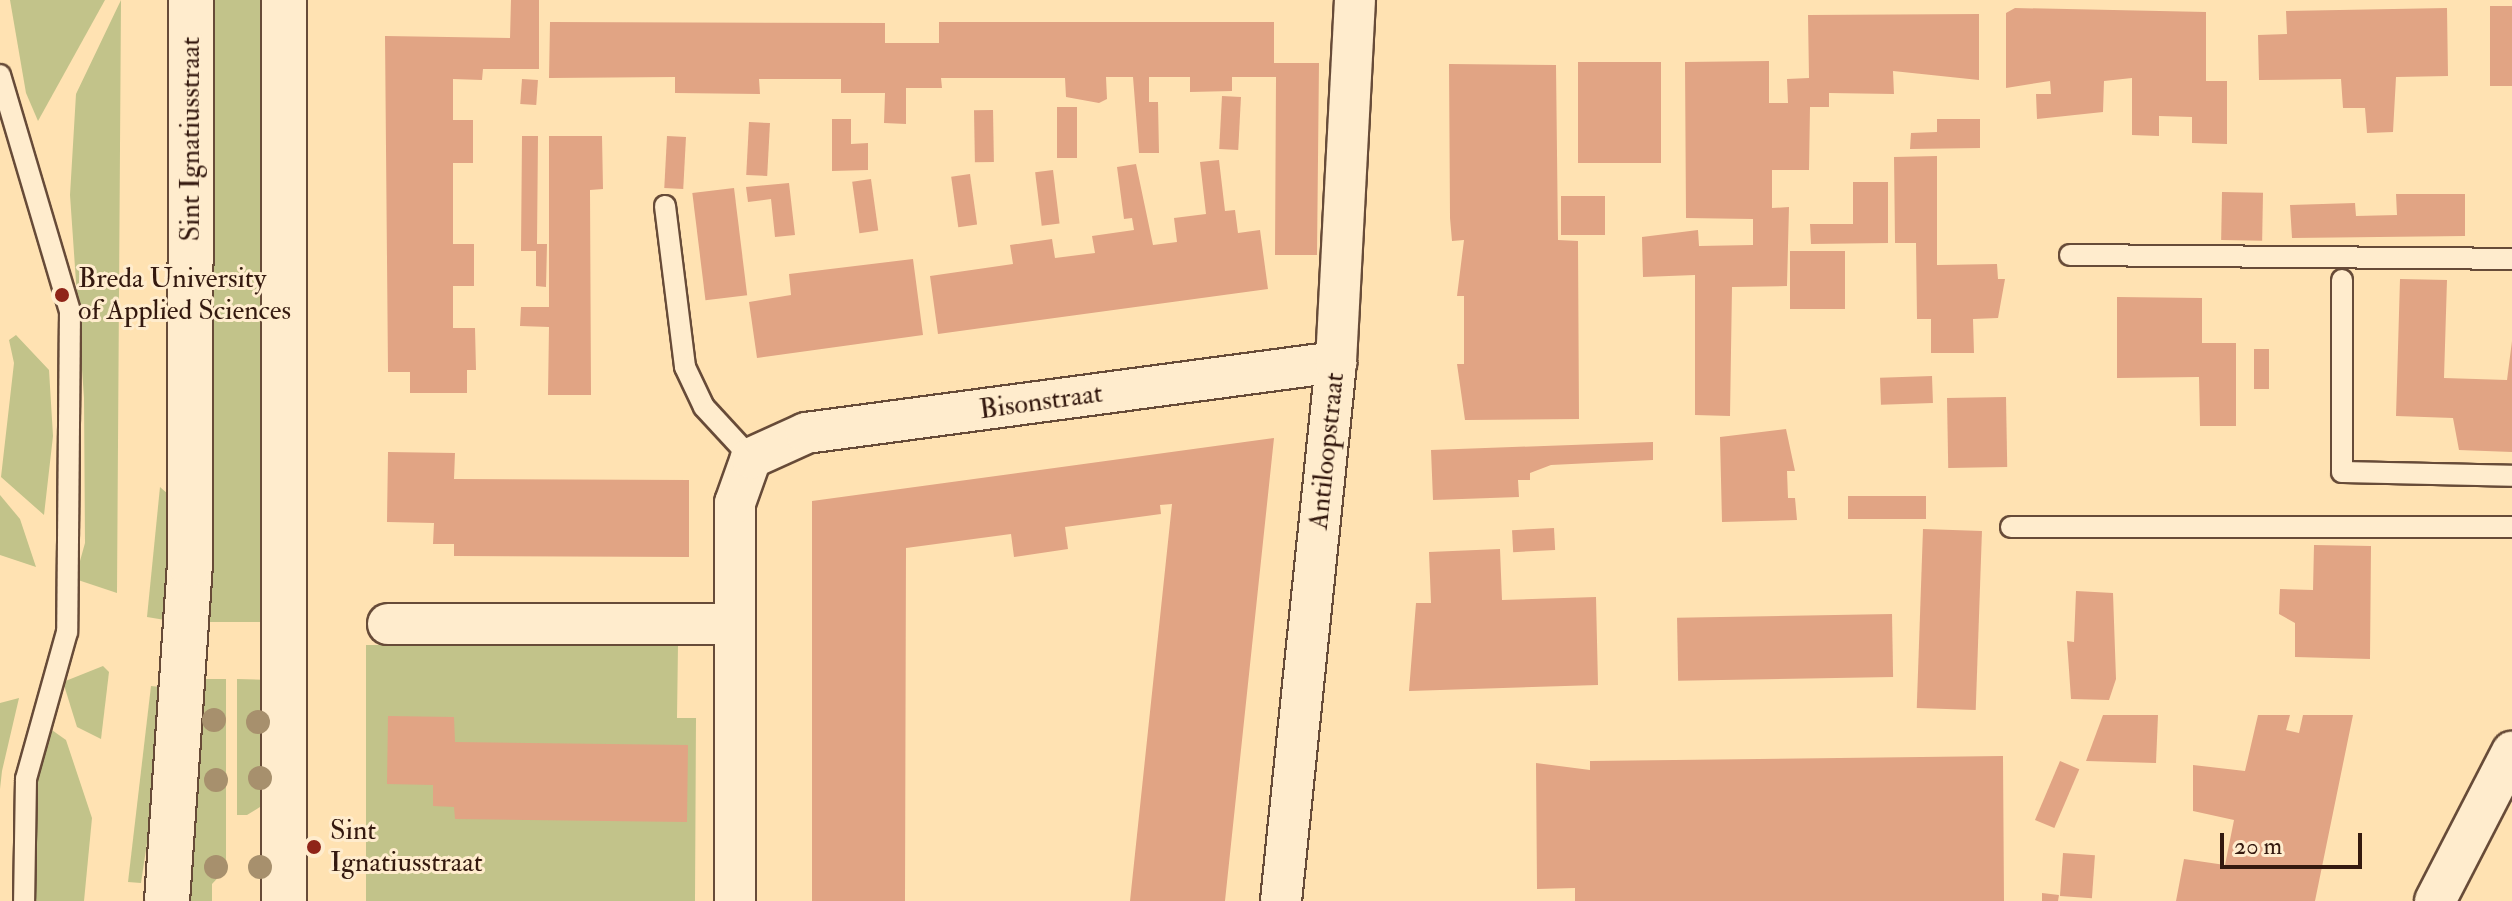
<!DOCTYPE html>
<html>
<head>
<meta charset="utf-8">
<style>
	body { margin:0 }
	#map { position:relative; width:2512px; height:901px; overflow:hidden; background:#ffe2b2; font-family:"IM FELL Double Pica",serif }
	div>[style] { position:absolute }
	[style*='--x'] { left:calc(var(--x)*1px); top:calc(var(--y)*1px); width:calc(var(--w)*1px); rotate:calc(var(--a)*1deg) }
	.green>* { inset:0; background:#c2c38a }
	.building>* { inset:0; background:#e1a484; transform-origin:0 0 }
	.roads { filter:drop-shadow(2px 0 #674b38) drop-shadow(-2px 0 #674b38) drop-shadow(0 2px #674b38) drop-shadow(0 -2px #674b38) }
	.service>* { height:20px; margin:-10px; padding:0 10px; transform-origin:10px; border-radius:10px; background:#ffeccd }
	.minor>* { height:40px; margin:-20px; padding:0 20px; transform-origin:20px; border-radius:20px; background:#ffeccd }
	.secondary>* { height:44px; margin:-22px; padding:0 22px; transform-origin:22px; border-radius:22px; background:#ffeccd }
	.trees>* { width:24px; height:24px; margin:-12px; border-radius:50%; background:#a7906d }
	.dots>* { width:22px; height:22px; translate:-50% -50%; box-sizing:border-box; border:4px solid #ffeccd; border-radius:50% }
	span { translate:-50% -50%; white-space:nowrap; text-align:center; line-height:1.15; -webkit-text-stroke:6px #ffeccd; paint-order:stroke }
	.street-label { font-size:28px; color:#34190f }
	.poi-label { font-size:28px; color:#34190f }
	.left { translate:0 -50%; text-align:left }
	.scale { position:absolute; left:2220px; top:833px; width:142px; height:36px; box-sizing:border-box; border:4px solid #34190f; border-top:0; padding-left:10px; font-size:24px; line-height:28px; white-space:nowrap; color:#34190f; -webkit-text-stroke:6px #ffeccd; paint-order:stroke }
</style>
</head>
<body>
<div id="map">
	<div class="green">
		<div style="clip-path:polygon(10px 0,105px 0,38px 121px,26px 93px)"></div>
		<div style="clip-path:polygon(121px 0,117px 593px,75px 579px,85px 543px,84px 398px,70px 195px,76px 94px)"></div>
		<div style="clip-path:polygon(211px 0,263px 0,273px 622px,199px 622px)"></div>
		<div style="clip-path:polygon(16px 335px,49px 370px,53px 436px,44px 515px,1px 477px,14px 363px,9px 340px)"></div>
		<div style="clip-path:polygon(160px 487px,177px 502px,177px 622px,147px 617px)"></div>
		<div style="clip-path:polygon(0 495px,20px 519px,36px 567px,0 555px)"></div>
		<div style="clip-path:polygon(366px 645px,678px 645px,677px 718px,696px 718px,695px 901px,366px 901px)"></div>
		<div style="clip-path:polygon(103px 666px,109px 672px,101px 739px,77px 727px,63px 682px)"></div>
		<div style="clip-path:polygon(196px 679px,226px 679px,226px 869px,212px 884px,212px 901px,188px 901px)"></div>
		<div style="clip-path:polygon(237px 679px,273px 680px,268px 802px,247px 815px,237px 815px)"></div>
		<div style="clip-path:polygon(151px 686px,170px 688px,141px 883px,128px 882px)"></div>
		<div style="clip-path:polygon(19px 698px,2px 771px,0 789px,0 703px)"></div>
		<div style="clip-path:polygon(49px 728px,66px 740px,92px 818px,84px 901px,31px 901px,32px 784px)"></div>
	</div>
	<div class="building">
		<div style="clip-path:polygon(511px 0,539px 0,539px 69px,483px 69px,482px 80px,453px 79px,453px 120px,473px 120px,473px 163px,453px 163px,453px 244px,474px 244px,474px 286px,453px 286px,453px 328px,475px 328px,476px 370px,467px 370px,467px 393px,410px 393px,410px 372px,388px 372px,385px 36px,510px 38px)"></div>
		<div style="left:2512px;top:6px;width:80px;height:22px;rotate:90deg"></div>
		<div style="clip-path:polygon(2015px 8px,2206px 12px,2206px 81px,2227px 81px,2227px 144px,2192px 143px,2192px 117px,2159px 116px,2159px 136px,2132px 135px,2132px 78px,2104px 81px,2103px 112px,2037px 119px,2036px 94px,2051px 94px,2050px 81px,2006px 88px,2006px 13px)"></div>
		<div style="clip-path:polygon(2447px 8px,2448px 76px,2396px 77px,2393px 132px,2367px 133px,2365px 108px,2343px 108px,2341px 79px,2259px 80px,2258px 35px,2287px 34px,2286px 11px)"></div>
		<div style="clip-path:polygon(1979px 14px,1979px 80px,1893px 71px,1894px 94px,1829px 93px,1829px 107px,1810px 107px,1809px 170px,1772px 170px,1772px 208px,1789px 207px,1787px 286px,1732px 287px,1730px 416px,1695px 415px,1695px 275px,1643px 277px,1642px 237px,1698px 230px,1699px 246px,1753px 245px,1753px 219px,1686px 218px,1685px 62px,1769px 61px,1769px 103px,1788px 103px,1787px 79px,1809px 78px,1808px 15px)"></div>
		<div style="clip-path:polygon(550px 22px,885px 23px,885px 43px,939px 43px,939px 22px,1274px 22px,1274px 63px,1319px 63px,1317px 255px,1275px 255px,1276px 77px,1232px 77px,1232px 91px,1190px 92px,1190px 77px,1149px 77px,1149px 102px,1158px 102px,1159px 153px,1139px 153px,1133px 77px,1106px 77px,1107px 99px,1099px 103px,1066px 97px,1065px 78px,941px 78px,942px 88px,906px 88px,906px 124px,884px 123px,885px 93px,841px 93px,841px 79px,759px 79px,760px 94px,675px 93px,675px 77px,549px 78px)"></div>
		<div style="left:1578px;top:62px;width:83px;height:101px"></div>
		<div style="clip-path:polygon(1449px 64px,1556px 65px,1558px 240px,1578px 241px,1579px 419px,1465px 420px,1457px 364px,1464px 364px,1464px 296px,1457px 296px,1464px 240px,1452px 241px,1450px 218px)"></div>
		<div style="left:522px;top:79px;width:16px;height:25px;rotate:4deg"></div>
		<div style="left:1222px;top:96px;width:19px;height:53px;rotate:3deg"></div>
		<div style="left:1057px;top:107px;width:20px;height:51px"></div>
		<div style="left:993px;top:110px;width:52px;height:19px;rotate:89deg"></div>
		<div style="clip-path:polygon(832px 119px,851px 119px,851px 144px,868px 143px,868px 170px,832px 171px)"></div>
		<div style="clip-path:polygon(1937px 119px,1980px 119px,1980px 148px,1910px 149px,1911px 133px,1937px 132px)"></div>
		<div style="left:749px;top:122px;width:21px;height:53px;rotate:3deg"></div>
		<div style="clip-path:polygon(522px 136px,538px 136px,537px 244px,547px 244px,546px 287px,536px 286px,536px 251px,521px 251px)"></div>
		<div style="clip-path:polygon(549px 136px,602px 136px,603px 189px,590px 190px,591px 395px,548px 395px,549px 327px,520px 326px,521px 307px,549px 307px)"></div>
		<div style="left:667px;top:136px;width:19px;height:52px;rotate:3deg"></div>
		<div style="clip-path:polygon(1937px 156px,1937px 265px,1997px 264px,1998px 279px,2005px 279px,1998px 318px,1973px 319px,1974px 353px,1931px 353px,1931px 319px,1917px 319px,1916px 243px,1895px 243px,1894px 157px)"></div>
		<div style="clip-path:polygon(1219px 160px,1225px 211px,1235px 210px,1238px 233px,1260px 230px,1268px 289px,938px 334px,930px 276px,1013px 264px,1010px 245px,1052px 239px,1055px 258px,1095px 253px,1092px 236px,1134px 230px,1132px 218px,1124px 219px,1117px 167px,1136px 164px,1153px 245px,1177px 242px,1174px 218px,1206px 214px,1200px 162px)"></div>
		<div style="left:1053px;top:170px;width:54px;height:18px;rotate:83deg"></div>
		<div style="left:970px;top:174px;width:51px;height:19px;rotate:82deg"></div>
		<div style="left:871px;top:179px;width:52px;height:19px;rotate:82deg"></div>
		<div style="clip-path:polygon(1853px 182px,1888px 182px,1888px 243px,1811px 244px,1810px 224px,1853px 224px)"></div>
		<div style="clip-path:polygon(789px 183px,795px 235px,775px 237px,771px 199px,748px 202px,746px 187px)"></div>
		<div style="left:734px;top:188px;width:108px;height:42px;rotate:83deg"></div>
		<div style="left:2222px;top:192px;width:41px;height:48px;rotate:1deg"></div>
		<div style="clip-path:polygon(2396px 194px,2465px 194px,2465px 236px,2292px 238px,2290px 205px,2355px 203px,2356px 216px,2397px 215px)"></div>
		<div style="left:1561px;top:196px;width:44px;height:39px"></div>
		<div style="left:1790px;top:251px;width:55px;height:58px"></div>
		<div style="clip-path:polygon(913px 259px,923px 335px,757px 358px,749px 302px,791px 295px,789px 274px)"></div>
		<div style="clip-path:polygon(2400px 279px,2447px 280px,2444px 378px,2507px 380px,2512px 341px,2512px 452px,2459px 450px,2453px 418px,2396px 416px)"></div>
		<div style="clip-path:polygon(2117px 297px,2202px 298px,2202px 343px,2236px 343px,2236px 426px,2200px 426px,2199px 377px,2117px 378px)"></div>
		<div style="left:2254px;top:349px;width:15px;height:40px"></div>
		<div style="left:1932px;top:376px;width:27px;height:52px;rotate:88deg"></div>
		<div style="left:2006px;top:397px;width:70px;height:59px;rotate:89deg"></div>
		<div style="clip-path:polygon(1786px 429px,1795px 471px,1787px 471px,1788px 498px,1795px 498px,1797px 520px,1722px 522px,1720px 437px)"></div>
		<div style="clip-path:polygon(1274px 438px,1225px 901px,1130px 901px,1172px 504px,1160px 505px,1161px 514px,1065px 527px,1068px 549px,1014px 557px,1011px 534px,906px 548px,905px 901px,812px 901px,812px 501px)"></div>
		<div style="clip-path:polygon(1653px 442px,1653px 460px,1551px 465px,1530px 473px,1530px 480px,1518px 480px,1519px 497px,1433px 500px,1431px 450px)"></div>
		<div style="clip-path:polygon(388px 452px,455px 453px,454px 479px,689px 480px,689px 557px,454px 556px,454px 544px,433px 544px,434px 523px,387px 522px)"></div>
		<div style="left:1926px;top:496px;width:23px;height:78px;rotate:90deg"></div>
		<div style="left:1554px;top:528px;width:22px;height:42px;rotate:87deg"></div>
		<div style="left:1923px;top:529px;width:59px;height:179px;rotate:2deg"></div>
		<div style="clip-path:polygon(2314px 545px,2371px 546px,2370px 659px,2295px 657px,2295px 623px,2279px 614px,2280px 589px,2313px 590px)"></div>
		<div style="clip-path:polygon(1500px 549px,1502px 600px,1596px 597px,1598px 685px,1409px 691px,1416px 603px,1431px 603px,1429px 552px)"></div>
		<div style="clip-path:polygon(2076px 591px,2113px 593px,2116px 679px,2109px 700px,2071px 699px,2067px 641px,2074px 642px)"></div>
		<div style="left:1892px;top:614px;width:63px;height:215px;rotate:89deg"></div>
		<div style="clip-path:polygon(2103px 715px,2158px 715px,2156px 763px,2086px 761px)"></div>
		<div style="clip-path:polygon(2258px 715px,2290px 715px,2286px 730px,2299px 733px,2303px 715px,2353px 715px,2315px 901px,2176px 901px,2184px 859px,2225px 865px,2234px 820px,2193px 811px,2193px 765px,2245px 771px)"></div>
		<div style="clip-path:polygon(388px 716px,454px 717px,455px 742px,688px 745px,687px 822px,455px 819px,454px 807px,433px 806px,433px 785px,387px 784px)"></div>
		<div style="clip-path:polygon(2003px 756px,2004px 901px,1575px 901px,1575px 888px,1537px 889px,1536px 763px,1590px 770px,1590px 761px)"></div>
		<div style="left:2060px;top:761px;width:21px;height:64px;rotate:23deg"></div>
		<div style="left:2063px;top:853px;width:32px;height:43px;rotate:4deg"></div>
		<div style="clip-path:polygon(2042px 893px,2059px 895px,2058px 901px,2042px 901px)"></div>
	</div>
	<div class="roads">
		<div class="service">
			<div style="--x:0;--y:75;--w:246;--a:73.5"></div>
			<div style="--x:70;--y:311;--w:321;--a:90.5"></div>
			<div style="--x:67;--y:632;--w:153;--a:105.6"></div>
			<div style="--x:26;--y:779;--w:122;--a:90.9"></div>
			<div style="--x:665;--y:206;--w:162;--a:82.9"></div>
			<div style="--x:685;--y:367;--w:44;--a:64.6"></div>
			<div style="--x:704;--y:407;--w:69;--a:47.3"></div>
			<div style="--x:2070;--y:255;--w:442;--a:0.5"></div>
			<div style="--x:2342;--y:280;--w:192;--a:90"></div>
			<div style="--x:2342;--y:472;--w:170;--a:1.3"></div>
			<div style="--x:2011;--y:527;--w:501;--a:0"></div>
		</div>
		<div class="minor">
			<div style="--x:388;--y:624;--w:347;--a:0"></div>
			<div style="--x:735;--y:901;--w:398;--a:-90"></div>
			<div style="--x:735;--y:503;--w:48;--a:-70.4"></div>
			<div style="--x:751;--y:458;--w:60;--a:-24.4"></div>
			<div style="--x:806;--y:433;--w:535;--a:-7.63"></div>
			<div style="--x:1281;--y:901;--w:542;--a:-84.17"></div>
			<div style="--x:1336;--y:362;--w:362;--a:-87"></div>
			<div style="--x:2435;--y:901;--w:168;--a:-62.7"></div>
		</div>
		<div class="secondary">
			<div style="--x:284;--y:0;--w:901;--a:90"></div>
			<div style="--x:167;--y:901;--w:338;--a:-86.1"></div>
			<div style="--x:190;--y:564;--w:564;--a:-89.9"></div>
		</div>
	</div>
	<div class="trees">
		<div style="left:214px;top:720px"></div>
		<div style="left:258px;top:722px"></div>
		<div style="left:260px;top:778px"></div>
		<div style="left:216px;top:780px"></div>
		<div style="left:216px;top:867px"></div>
		<div style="left:260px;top:867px"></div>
	</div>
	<div class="dots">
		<div style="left:62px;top:295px;background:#8f2418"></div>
		<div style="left:314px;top:847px;background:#8f2418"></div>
	</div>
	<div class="street-label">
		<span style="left:191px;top:139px;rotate:-90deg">Sint Ignatiusstraat</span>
		<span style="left:1041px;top:402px;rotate:-8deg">Bisonstraat</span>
		<span style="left:1327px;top:451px;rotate:-84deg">Antiloopstraat</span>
	</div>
	<div class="poi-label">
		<span class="left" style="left:78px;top:295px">Breda University<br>of Applied Sciences</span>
		<span class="left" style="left:330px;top:847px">Sint<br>Ignatiusstraat</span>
	</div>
	<div class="scale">20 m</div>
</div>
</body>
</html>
